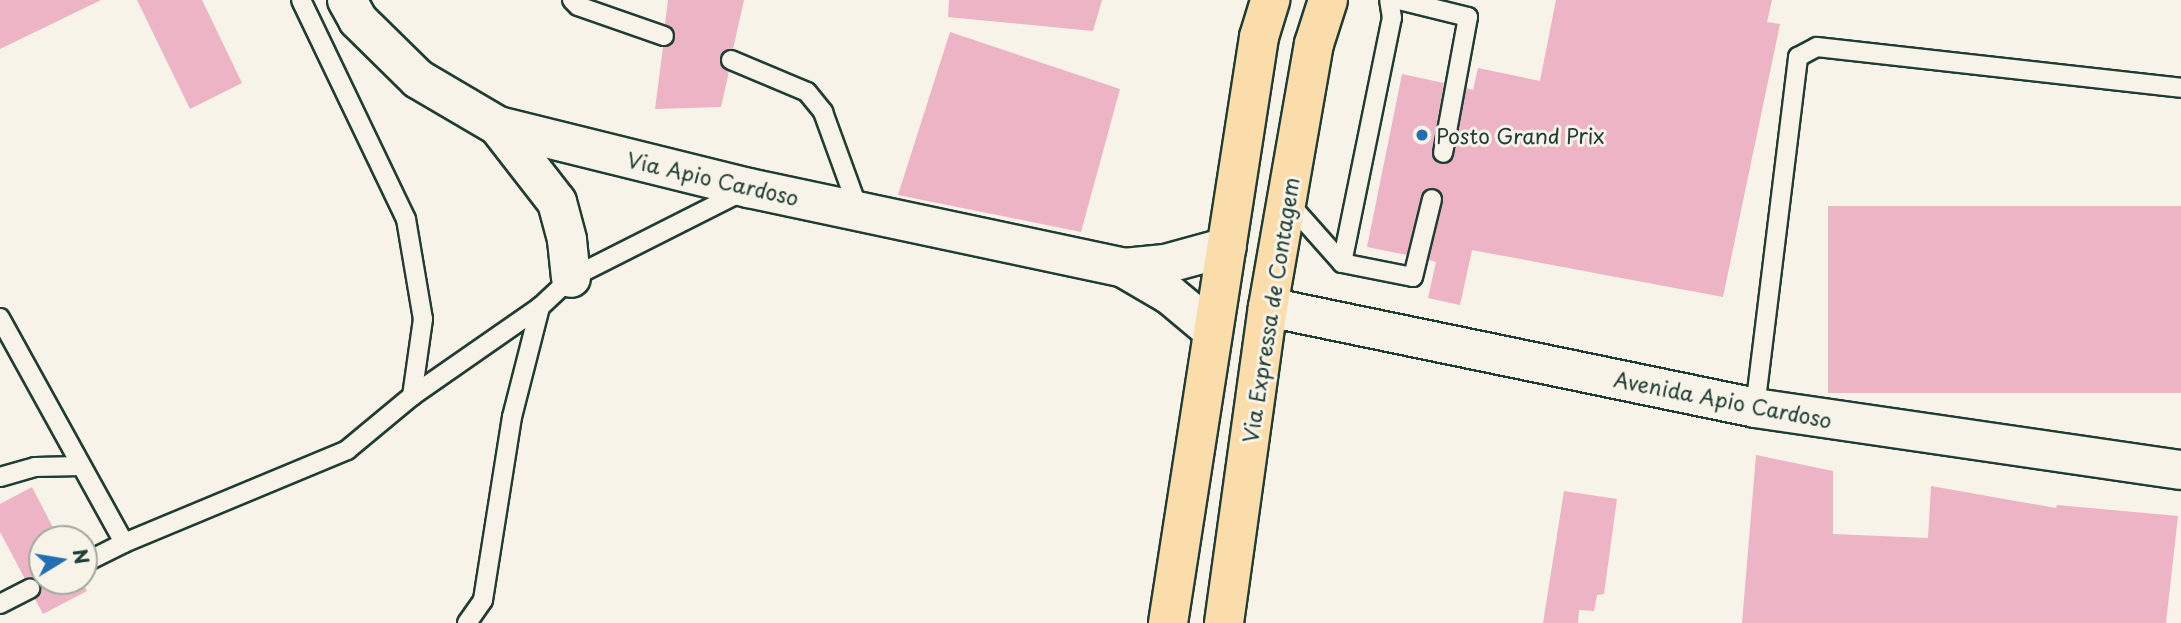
<!DOCTYPE html>
<html>
<head>
<meta charset="utf-8">
<style>
	body { margin:0 }
	#map { position:relative; width:2181px; height:623px; overflow:hidden; background:#f7f3e8; font-family:"Playpen Sans",sans-serif }
	div>[style] { position:absolute }
	[style*='--x'] { left:calc(var(--x)*1px); top:calc(var(--y)*1px); width:calc(var(--w)*1px); rotate:calc(var(--a)*1deg) }
	.building>* { inset:0; background:#edb4c6; transform-origin:0 0 }
	.roads { filter:drop-shadow(2px 0 #1f3d34) drop-shadow(-2px 0 #1f3d34) drop-shadow(0 2px #1f3d34) drop-shadow(0 -2px #1f3d34) }
	.service>* { height:18px; margin:-9px; padding:0 9px; transform-origin:9px; border-radius:9px; background:#f7f3e8 }
	.tertiary>* { height:38px; margin:-19px; padding:0 19px; transform-origin:19px; border-radius:19px; background:#f7f3e8 }
	.trunk>* { height:38px; margin:-19px; padding:0 19px; transform-origin:19px; border-radius:19px; background:#fbddab }
	.dots>* { width:19px; height:19px; translate:-50% -50%; box-sizing:border-box; border:4px solid #f7f3e8; border-radius:50% }
	span { translate:-50% -50%; white-space:nowrap; text-align:center; line-height:1.15; -webkit-text-stroke:6px #f7f3e8; paint-order:stroke }
	.poi-label { font-size:21px; color:#1f3d34 }
	.left { translate:0 -50%; text-align:left }
	.street-label { font-size:21px; color:#1f3d34 }
	.north { position:absolute; left:28px; top:525px; width:70px; height:70px; box-sizing:border-box; background:#f7f3e8; border:2px solid #a1aaa0; border-radius:50%; rotate:79deg; font-size:19px; font-weight:700; line-height:28px; text-align:center; color:#1f3d34 }
	.north::after { content:''; display:block; margin:auto; width:24px; height:32px; background:#1f6fb2; clip-path:polygon(50% 0,100% 100%,50% 72%,0 100%) }
</style>
</head>
<body>
<div id="map">
	<div class="building">
		<div style="clip-path:polygon(0 0,101px 0,0 49px)"></div>
		<div style="clip-path:polygon(137px 0,202px 0,242px 83px,190px 109px)"></div>
		<div style="clip-path:polygon(668px 0,744px 0,733px 49px,725px 51px,720px 56px,722px 66px,729px 71px,721px 107px,655px 109px,663px 47px,671px 45px,675px 39px,673px 29px,665px 24px)"></div>
		<div style="clip-path:polygon(949px 0,1102px 0,1093px 31px,948px 17px)"></div>
		<div style="clip-path:polygon(1556px 0,1772px 0,1767px 22px,1780px 24px,1723px 297px,1472px 250px,1460px 305px,1428px 298px,1436px 262px,1429px 260px,1443px 201px,1440px 191px,1434px 188px,1428px 188px,1421px 196px,1407px 255px,1367px 247px,1402px 74px,1444px 83px,1432px 152px,1436px 162px,1447px 163px,1454px 155px,1466px 88px,1473px 90px,1478px 68px,1540px 81px)"></div>
		<div style="clip-path:polygon(950px 32px,1120px 89px,1081px 232px,898px 195px)"></div>
		<div style="left:2181px;top:206px;width:187px;height:353px;rotate:90deg"></div>
		<div style="clip-path:polygon(1756px 455px,1833px 471px,1833px 534px,1928px 538px,1931px 486px,2056px 508px,2057px 505px,2178px 516px,2166px 623px,1742px 623px)"></div>
		<div style="clip-path:polygon(32px 487px,59px 539px,42px 539px,42px 581px,81px 581px,87px 591px,43px 614px,35px 599px,41px 590px,40px 583px,31px 578px,25px 579px,0 532px,0 504px)"></div>
		<div style="clip-path:polygon(1564px 491px,1617px 499px,1604px 594px,1597px 595px,1594px 611px,1579px 610px,1578px 623px,1543px 623px)"></div>
	</div>
	<div class="roads">
		<div class="service">
			<div style="--x:301;--y:0;--w:243;--a:64.4"></div>
			<div style="--x:406;--y:219;--w:101;--a:80.4"></div>
			<div style="--x:423;--y:319;--w:78;--a:98.1"></div>
			<div style="--x:572;--y:0;--w:8;--a:45"></div>
			<div style="--x:578;--y:6;--w:91;--a:19.2"></div>
			<div style="--x:1399;--y:0;--w:71;--a:13.8"></div>
			<div style="--x:1468;--y:17;--w:138;--a:100.4"></div>
			<div style="--x:731;--y:60;--w:82;--a:22.8"></div>
			<div style="--x:807;--y:92;--w:26;--a:51"></div>
			<div style="--x:823;--y:112;--w:105;--a:70"></div>
			<div style="--x:1287;--y:201;--w:83;--a:48.4"></div>
			<div style="--x:1342;--y:263;--w:250;--a:-78.5"></div>
			<div style="--x:1392;--y:18;--w:18;--a:-99"></div>
			<div style="--x:1342;--y:263;--w:72;--a:11.2"></div>
			<div style="--x:1413;--y:277;--w:80;--a:-76.3"></div>
			<div style="--x:0;--y:318;--w:257;--a:61.1"></div>
			<div style="--x:124;--y:543;--w:242;--a:-22.6"></div>
			<div style="--x:347;--y:450;--w:85;--a:-39.7"></div>
			<div style="--x:412;--y:396;--w:156;--a:-34.8"></div>
			<div style="--x:540;--y:307;--w:42;--a:-43.1"></div>
			<div style="--x:571;--y:278;--w:193;--a:-26.8"></div>
			<div style="--x:1755;--y:408;--w:354;--a:-83"></div>
			<div style="--x:1798;--y:57;--w:21;--a:-28"></div>
			<div style="--x:1817;--y:47;--w:366;--a:6.4"></div>
			<div style="--x:0;--y:477;--w:36;--a:-16"></div>
			<div style="--x:35;--y:467;--w:46;--a:-1.2"></div>
			<div style="--x:84;--y:563;--w:45;--a:-26.6"></div>
			<div style="--x:0;--y:604;--w:34;--a:-27"></div>
			<div style="--x:467;--y:623;--w:28;--a:-55"></div>
			<div style="--x:483;--y:600;--w:185;--a:-81"></div>
			<div style="--x:512;--y:417;--w:114;--a:-75.7"></div>
		</div>
		<div class="tertiary">
			<div style="--x:347;--y:0;--w:23;--a:61"></div>
			<div style="--x:358;--y:20;--w:84;--a:44.5"></div>
			<div style="--x:418;--y:79;--w:93;--a:30.4"></div>
			<div style="--x:498;--y:126;--w:259;--a:13.9"></div>
			<div style="--x:749;--y:188;--w:383;--a:12"></div>
			<div style="--x:1124;--y:268;--w:53;--a:30.4"></div>
			<div style="--x:1170;--y:295;--w:56;--a:39.9"></div>
			<div style="--x:498;--y:126;--w:96;--a:52.2"></div>
			<div style="--x:557;--y:202;--w:39;--a:75"></div>
			<div style="--x:567;--y:240;--w:38;--a:84"></div>
			<div style="--x:1124;--y:268;--w:41;--a:-5.6"></div>
			<div style="--x:1165;--y:264;--w:64;--a:-15.3"></div>
			<div style="--x:1268;--y:307;--w:497;--a:11.7"></div>
			<div style="--x:1755;--y:408;--w:430;--a:8.3"></div>
		</div>
		<div class="trunk">
			<div style="--x:1168;--y:623;--w:593;--a:-81.17"></div>
			<div style="--x:1259;--y:37;--w:39;--a:-73"></div>
			<div style="--x:1224;--y:623;--w:319;--a:-82.1"></div>
			<div style="--x:1268;--y:307;--w:267;--a:-80.1"></div>
			<div style="--x:1314;--y:44;--w:46;--a:-72.3"></div>
		</div>
	</div>
	<div class="dots">
		<div style="left:1422px;top:135px;background:#1f6fb2"></div>
	</div>
	<div class="poi-label">
		<span class="left" style="left:1436px;top:135px">Posto Grand Prix</span>
	</div>
	<div class="street-label">
		<span style="left:713px;top:178px;rotate:13deg">Via Apio Cardoso</span>
		<span style="left:1270px;top:310px;rotate:-81deg">Via Expressa de Contagem</span>
		<span style="left:1723px;top:399px;rotate:11deg">Avenida Apio Cardoso</span>
	</div>
	<div class="north">N</div>
</div>
</body>
</html>
